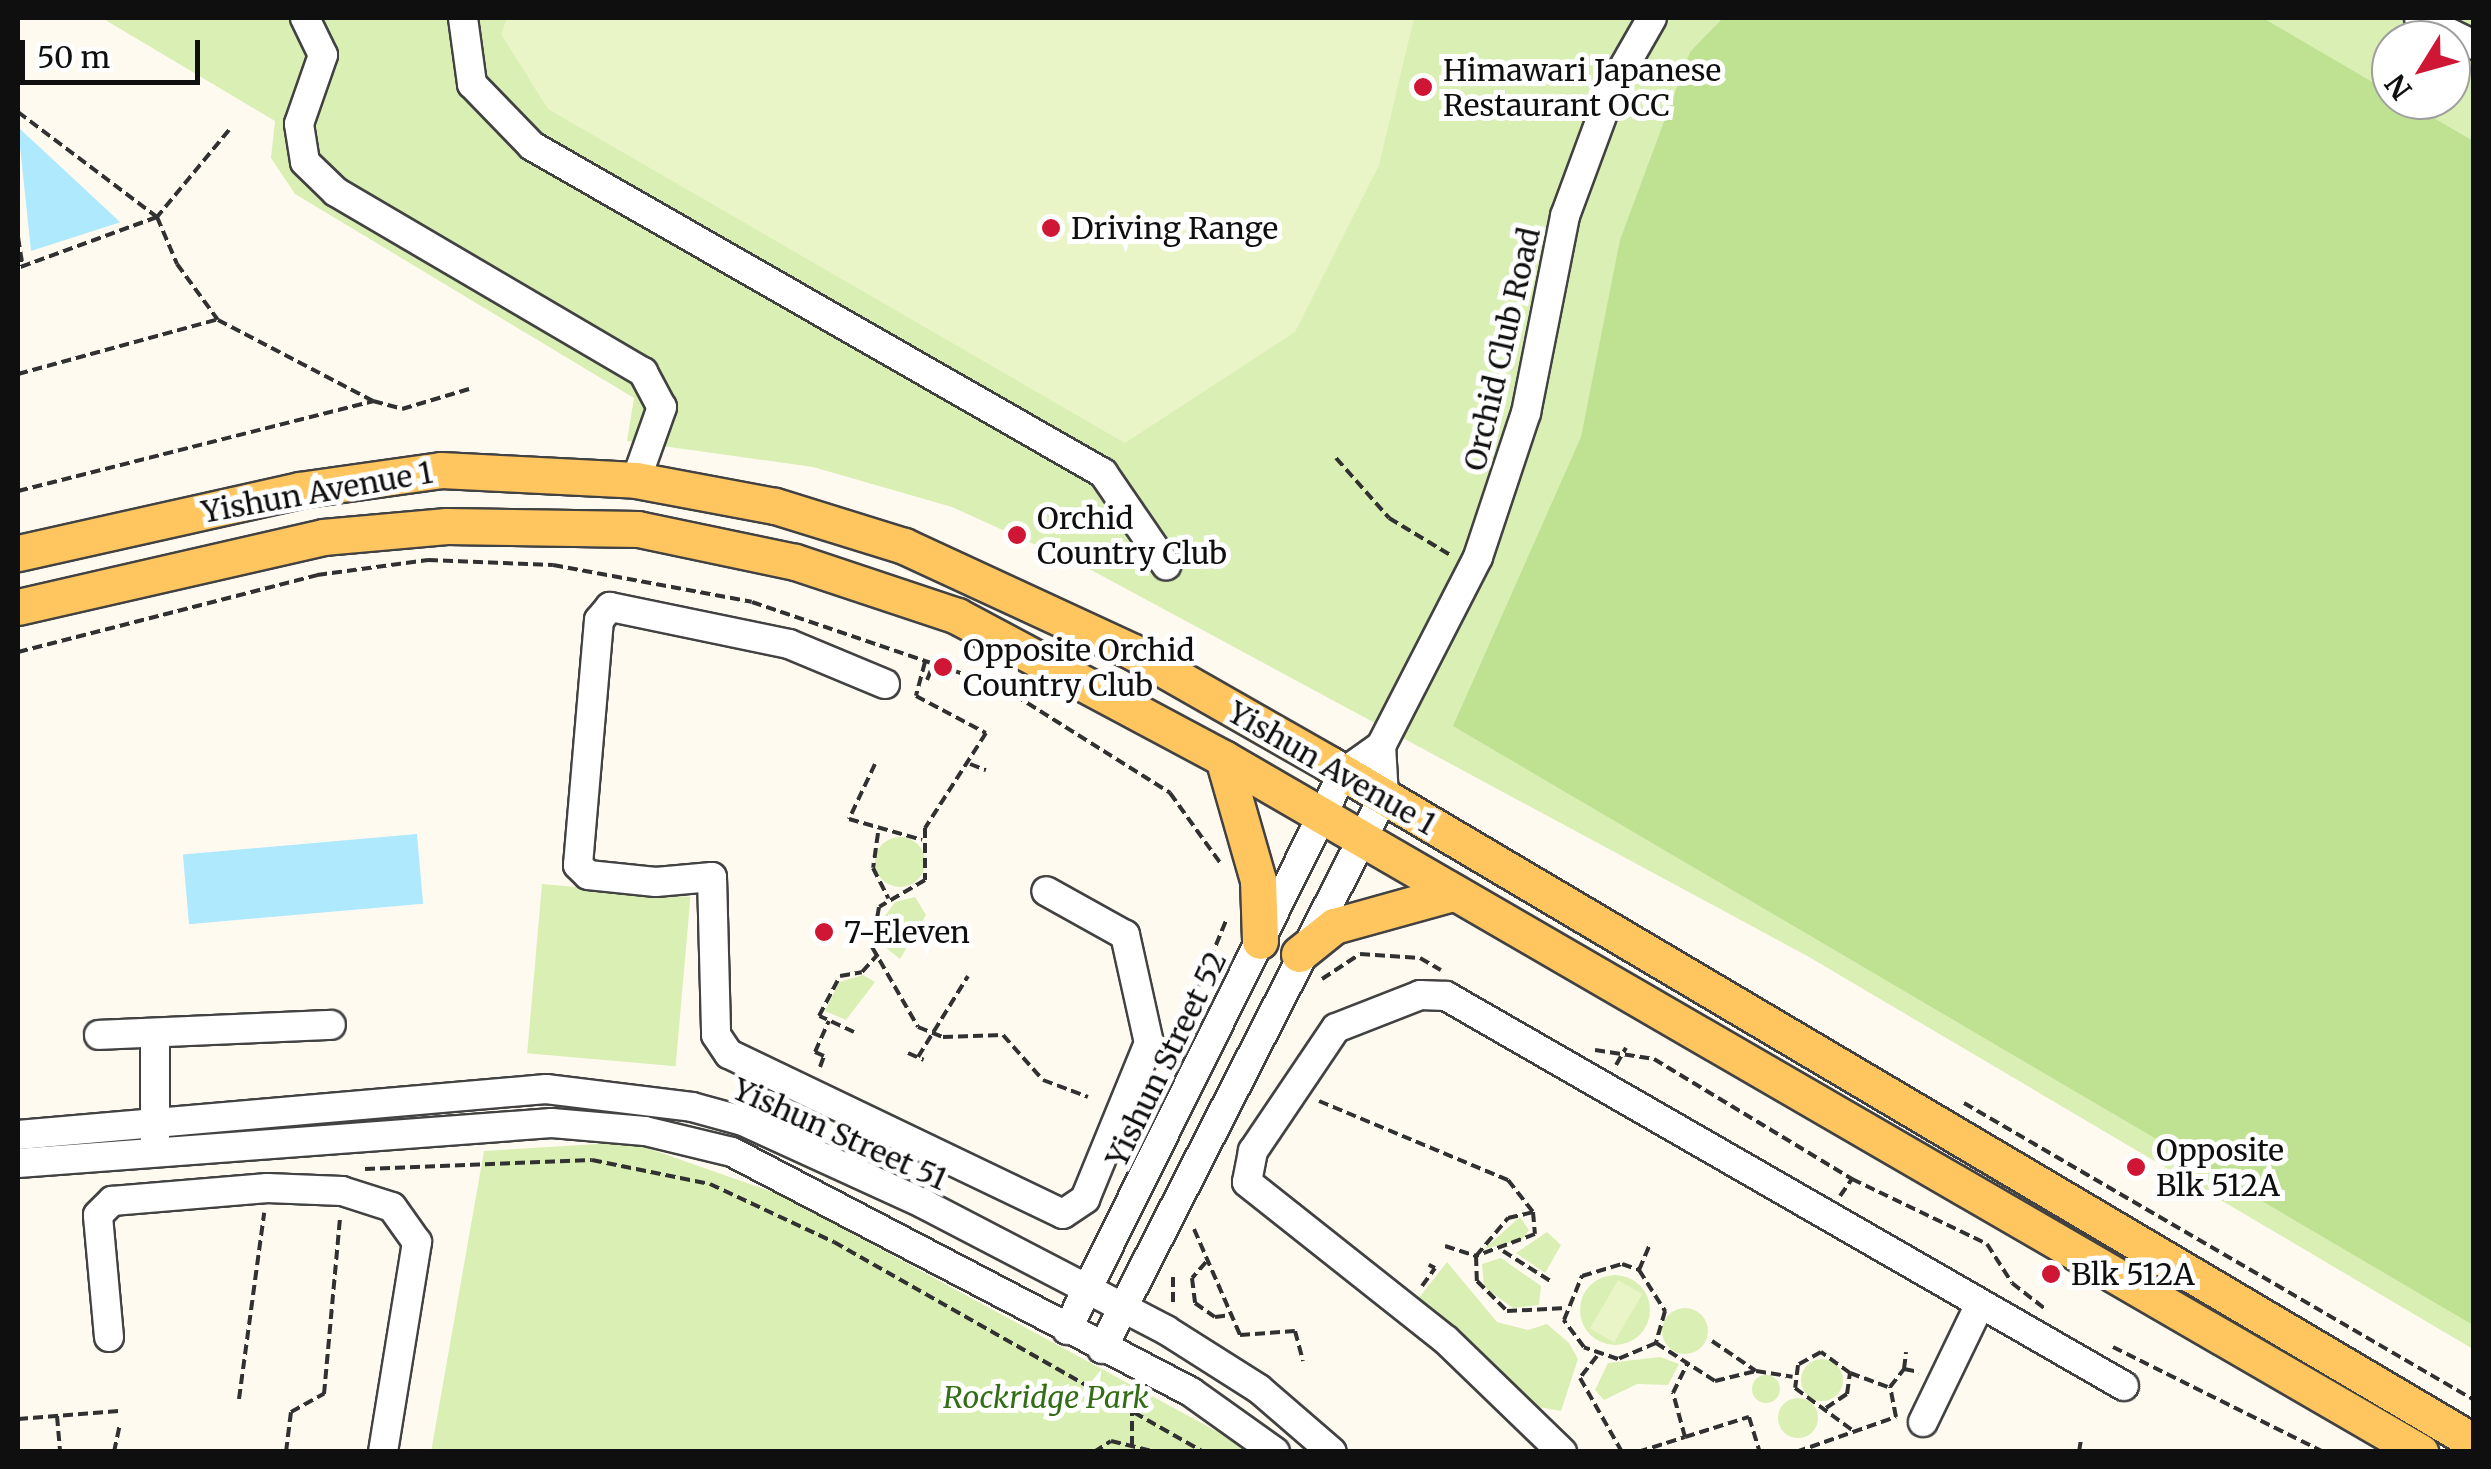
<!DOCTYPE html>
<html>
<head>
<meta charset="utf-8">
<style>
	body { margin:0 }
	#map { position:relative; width:2491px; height:1469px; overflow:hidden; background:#fffaf0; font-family:Merriweather,serif }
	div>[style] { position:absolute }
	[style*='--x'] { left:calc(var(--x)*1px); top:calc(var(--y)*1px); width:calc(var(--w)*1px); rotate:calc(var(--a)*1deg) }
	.green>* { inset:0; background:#d9efb4; transform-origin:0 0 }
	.round { border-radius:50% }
	.forest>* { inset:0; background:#bfe192 }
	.pitch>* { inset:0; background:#eaf5c7; transform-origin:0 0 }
	.water>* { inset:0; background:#aee9fd; transform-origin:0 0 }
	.path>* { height:4px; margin-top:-2px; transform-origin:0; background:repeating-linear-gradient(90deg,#313131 0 10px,transparent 0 15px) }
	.roads { filter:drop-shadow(2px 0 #424242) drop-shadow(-2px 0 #424242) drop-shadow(0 2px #424242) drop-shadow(0 -2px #424242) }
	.minor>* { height:28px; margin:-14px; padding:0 14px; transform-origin:14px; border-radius:14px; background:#fff }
	.major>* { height:35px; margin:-17.5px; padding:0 17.5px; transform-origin:17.5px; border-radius:17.5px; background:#ffc660 }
	.dots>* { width:28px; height:28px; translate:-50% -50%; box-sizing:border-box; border:5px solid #fff; border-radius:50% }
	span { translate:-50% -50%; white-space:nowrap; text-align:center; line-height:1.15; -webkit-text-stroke:10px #fff; paint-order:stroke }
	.poi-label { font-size:30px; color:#0f0f0f }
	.left { translate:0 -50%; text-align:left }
	.street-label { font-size:30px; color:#0f0f0f }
	.park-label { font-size:30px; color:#336e17; font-style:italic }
	.frame { position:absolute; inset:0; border:20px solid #0f0f0f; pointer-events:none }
	.north { position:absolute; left:2371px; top:20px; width:100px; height:100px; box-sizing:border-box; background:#fff; border:2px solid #9f9f9f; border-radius:50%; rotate:233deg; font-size:28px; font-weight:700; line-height:40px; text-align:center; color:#0f0f0f }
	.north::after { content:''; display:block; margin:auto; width:35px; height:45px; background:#cf1635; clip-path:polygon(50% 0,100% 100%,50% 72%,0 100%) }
	.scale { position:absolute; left:20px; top:40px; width:180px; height:45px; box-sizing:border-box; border:5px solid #0f0f0f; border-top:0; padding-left:12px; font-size:30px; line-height:35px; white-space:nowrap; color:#0f0f0f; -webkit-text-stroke:8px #fff; paint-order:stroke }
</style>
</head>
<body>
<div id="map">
	<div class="green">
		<div style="clip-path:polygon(evenodd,102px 18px,2473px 18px,2473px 1349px,1809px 957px,1093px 571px,952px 507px,813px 467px,627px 441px,634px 398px,295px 194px,271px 158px,275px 121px,102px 18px,2391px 40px,2451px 40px,2451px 100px,2391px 100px,2391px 40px)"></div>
		<div class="round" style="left:875px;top:837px;width:50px;height:50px"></div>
		<div style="left:542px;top:884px;width:149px;height:170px;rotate:5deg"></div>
		<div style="clip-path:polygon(915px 897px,926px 915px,900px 959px,885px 947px,880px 923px,895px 902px)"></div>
		<div style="clip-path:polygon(863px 975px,875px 982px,846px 1020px,825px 1011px,839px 982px)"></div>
		<div style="clip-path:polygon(630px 1142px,781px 1195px,1255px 1452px,431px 1452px,484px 1151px)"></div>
		<div style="clip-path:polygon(1520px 1217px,1529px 1230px,1522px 1240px,1484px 1249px)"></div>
		<div style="clip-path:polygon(1547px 1232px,1561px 1245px,1545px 1273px,1516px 1253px)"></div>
		<div style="clip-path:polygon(1501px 1258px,1541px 1286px,1539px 1305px,1513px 1308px,1484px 1287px,1482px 1264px)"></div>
		<div style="clip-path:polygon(1447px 1262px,1497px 1322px,1528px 1330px,1547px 1324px,1569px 1343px,1578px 1359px,1561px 1411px,1533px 1406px,1415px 1303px)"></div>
		<div class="round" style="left:1580px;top:1275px;width:70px;height:70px"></div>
		<div class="round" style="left:1662px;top:1308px;width:46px;height:46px"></div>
		<div style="clip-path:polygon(1660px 1357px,1679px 1364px,1668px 1385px,1637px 1384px,1604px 1400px,1595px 1390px,1608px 1363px)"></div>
		<div class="round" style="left:1801px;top:1359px;width:42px;height:42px"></div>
		<div class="round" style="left:1752px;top:1375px;width:28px;height:28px"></div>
		<div class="round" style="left:1778px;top:1398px;width:40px;height:40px"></div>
	</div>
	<div class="forest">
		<div style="clip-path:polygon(1723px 18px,2263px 18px,2473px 141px,2473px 1325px,1453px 726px,1581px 437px,1620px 240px,1690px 52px)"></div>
	</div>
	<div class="pitch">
		<div style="clip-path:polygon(507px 18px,1414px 18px,1379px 165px,1295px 332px,1125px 443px,548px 109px,501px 34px)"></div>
		<div style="left:1618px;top:1280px;width:28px;height:56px;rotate:30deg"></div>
	</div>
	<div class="water">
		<div style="clip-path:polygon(18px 127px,120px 222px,121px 222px,31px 251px)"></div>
		<div style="left:417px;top:834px;width:70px;height:235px;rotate:85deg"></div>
	</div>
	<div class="path">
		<div style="--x:18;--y:112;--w:174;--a:37.1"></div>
		<div style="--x:157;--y:217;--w:148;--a:159.9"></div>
		<div style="--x:229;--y:130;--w:113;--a:129.6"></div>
		<div style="--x:157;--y:217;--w:51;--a:66.9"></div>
		<div style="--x:177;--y:264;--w:69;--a:53.8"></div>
		<div style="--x:218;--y:320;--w:175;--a:27.6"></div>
		<div style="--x:18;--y:237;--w:30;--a:81"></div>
		<div style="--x:18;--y:374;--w:205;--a:-15.3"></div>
		<div style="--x:1336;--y:458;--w:80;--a:48.5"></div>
		<div style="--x:1389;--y:518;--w:74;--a:31.1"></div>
		<div style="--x:18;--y:491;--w:366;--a:-14.2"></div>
		<div style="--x:373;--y:401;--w:30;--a:15"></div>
		<div style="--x:402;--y:409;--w:70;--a:-16.6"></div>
		<div style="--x:18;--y:652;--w:309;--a:-14.4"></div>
		<div style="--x:317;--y:575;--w:112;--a:-7.7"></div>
		<div style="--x:428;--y:560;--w:125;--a:2.3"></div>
		<div style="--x:553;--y:565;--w:202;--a:10.5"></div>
		<div style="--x:752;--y:602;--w:264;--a:18.8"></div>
		<div style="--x:1002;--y:687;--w:199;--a:32.2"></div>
		<div style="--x:1170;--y:793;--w:87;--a:54.3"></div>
		<div style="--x:925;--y:662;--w:35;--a:105"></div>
		<div style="--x:916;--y:696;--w:79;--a:27.9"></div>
		<div style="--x:986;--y:733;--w:113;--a:122.7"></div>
		<div style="--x:925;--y:828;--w:52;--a:90"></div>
		<div style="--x:925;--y:880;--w:53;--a:149.6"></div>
		<div style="--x:879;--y:907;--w:41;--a:99.9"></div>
		<div style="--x:872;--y:947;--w:92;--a:60.1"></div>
		<div style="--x:918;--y:1027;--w:27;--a:22"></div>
		<div style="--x:943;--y:1037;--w:60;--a:-1.9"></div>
		<div style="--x:1003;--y:1035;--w:60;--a:48.4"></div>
		<div style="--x:1043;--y:1080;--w:48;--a:20.7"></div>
		<div style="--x:927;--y:680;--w:18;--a:-68"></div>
		<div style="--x:875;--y:764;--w:61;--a:115.3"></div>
		<div style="--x:849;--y:819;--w:76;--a:16"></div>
		<div style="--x:970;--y:764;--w:17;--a:21"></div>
		<div style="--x:878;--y:833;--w:35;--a:98"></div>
		<div style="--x:873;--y:868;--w:34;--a:63"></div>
		<div style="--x:1322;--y:979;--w:45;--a:-33.3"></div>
		<div style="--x:1360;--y:954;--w:60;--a:3.8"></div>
		<div style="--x:1420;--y:958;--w:24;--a:30"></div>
		<div style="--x:854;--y:1032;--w:38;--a:-155"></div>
		<div style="--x:819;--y:1016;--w:45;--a:-62.3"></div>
		<div style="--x:840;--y:976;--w:22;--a:-10"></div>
		<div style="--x:862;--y:972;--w:24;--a:-48"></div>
		<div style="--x:1176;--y:1042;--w:134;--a:-67.6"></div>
		<div style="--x:1595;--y:1050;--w:60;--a:8.7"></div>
		<div style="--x:1654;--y:1059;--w:232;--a:31.2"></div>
		<div style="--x:1852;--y:1179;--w:150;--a:25.7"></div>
		<div style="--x:1987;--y:1244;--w:46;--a:57.3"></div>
		<div style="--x:2012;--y:1283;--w:41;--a:38"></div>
		<div style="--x:908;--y:1053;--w:17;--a:24"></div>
		<div style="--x:918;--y:1057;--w:95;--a:-58.3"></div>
		<div style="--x:1616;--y:1065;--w:20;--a:-60"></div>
		<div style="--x:820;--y:1067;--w:12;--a:-70"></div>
		<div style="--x:824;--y:1056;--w:10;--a:-156"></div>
		<div style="--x:815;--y:1052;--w:34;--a:-66"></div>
		<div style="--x:1319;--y:1101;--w:205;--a:22.7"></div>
		<div style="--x:1508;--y:1180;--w:41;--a:52"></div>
		<div style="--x:1533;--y:1212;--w:22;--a:85"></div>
		<div style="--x:1535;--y:1234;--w:63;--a:159.6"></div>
		<div style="--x:1476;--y:1256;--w:25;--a:88"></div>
		<div style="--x:1477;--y:1281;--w:42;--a:45"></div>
		<div style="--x:1507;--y:1311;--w:59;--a:-2.9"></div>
		<div style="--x:1964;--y:1103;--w:590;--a:30.21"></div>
		<div style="--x:365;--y:1169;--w:227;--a:-2.3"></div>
		<div style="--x:592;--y:1160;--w:120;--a:11.5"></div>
		<div style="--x:710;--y:1184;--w:137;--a:25.1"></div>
		<div style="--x:834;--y:1242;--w:425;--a:29.6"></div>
		<div style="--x:1840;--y:1196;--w:21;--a:-55"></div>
		<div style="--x:1194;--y:1229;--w:116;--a:66.5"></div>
		<div style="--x:1240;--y:1335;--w:55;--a:-4.2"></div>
		<div style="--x:1295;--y:1331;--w:31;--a:75"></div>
		<div style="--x:1445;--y:1246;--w:33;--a:18"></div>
		<div style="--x:1476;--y:1256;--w:50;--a:-49.9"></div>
		<div style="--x:1508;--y:1218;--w:26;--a:-13"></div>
		<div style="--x:1503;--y:1251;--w:58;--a:32.3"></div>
		<div style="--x:1206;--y:1262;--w:21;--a:131"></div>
		<div style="--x:1192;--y:1278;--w:25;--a:83"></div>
		<div style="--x:1195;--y:1303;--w:24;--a:35"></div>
		<div style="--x:1215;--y:1317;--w:16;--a:-7"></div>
		<div style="--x:1639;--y:1270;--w:28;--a:-67"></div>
		<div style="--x:1422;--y:1286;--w:22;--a:-54"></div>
		<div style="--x:1435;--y:1268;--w:7;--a:-153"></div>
		<div style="--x:1173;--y:1302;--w:30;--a:-90"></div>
		<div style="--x:1712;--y:1341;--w:53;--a:34.3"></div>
		<div style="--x:1656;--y:1343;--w:41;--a:157.2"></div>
		<div style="--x:1618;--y:1359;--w:36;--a:-161"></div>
		<div style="--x:1584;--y:1347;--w:34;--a:-127"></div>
		<div style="--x:1564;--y:1320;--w:48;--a:-67.8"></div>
		<div style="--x:1582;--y:1276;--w:42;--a:-16.7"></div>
		<div style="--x:1622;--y:1264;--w:18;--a:19"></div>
		<div style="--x:1639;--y:1270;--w:49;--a:57.6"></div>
		<div style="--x:1665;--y:1311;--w:33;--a:106"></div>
		<div style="--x:1656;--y:1343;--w:70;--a:32.8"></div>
		<div style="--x:1715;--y:1381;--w:42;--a:-13.7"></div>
		<div style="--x:1756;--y:1371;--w:37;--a:9"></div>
		<div style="--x:2113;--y:1347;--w:236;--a:26.5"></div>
		<div style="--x:1597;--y:1356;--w:28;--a:128"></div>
		<div style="--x:1580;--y:1378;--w:85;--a:60.4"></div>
		<div style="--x:1904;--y:1369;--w:17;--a:-83"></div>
		<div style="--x:1850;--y:1373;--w:40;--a:20.2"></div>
		<div style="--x:239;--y:1399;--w:188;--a:-82.3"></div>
		<div style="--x:1132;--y:1406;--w:46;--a:90"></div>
		<div style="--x:1826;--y:1408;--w:25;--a:-34"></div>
		<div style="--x:1847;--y:1394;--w:21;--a:-82"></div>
		<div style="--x:1850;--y:1373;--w:36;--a:-144"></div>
		<div style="--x:1821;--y:1352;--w:26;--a:151"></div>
		<div style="--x:1798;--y:1365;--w:23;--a:97"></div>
		<div style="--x:1795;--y:1388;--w:74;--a:36.3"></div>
		<div style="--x:57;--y:1416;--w:36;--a:85"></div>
		<div style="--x:18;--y:1419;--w:101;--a:-4.5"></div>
		<div style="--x:1685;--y:1437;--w:67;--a:-17.4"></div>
		<div style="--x:1749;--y:1417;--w:37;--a:73"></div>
		<div style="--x:114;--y:1452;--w:29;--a:-78"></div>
		<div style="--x:286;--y:1452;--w:40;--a:-82.9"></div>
		<div style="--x:291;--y:1412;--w:38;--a:-29"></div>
		<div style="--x:324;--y:1394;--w:178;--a:-84.8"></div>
		<div style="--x:1094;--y:1452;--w:20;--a:-33"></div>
		<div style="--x:1111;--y:1441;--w:46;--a:13.7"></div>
		<div style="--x:1638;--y:1452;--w:49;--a:-17.7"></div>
		<div style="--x:1685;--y:1437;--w:46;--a:-105.3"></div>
		<div style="--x:1673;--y:1393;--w:34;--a:-64"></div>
		<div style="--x:1796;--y:1452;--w:106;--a:-19.3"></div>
		<div style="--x:1896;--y:1417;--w:31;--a:-101"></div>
		<div style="--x:1890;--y:1387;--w:23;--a:-52"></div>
		<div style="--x:1904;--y:1369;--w:15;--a:11"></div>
		<div style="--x:2079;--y:1452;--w:12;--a:-81"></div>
	</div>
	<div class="roads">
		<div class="minor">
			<div style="--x:305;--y:18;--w:41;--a:64.1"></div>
			<div style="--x:323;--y:55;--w:73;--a:109.2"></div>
			<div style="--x:299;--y:124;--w:38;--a:81"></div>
			<div style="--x:305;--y:162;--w:43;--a:44.1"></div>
			<div style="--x:336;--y:192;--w:356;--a:30.4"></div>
			<div style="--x:643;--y:372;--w:40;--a:62"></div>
			<div style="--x:662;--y:407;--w:77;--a:109.6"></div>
			<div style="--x:463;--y:18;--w:67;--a:82.2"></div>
			<div style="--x:472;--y:84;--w:86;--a:45.9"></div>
			<div style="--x:532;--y:146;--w:658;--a:29.8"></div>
			<div style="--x:1103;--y:473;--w:112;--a:55.6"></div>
			<div style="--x:2419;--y:18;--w:61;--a:26.1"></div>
			<div style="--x:885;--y:684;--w:104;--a:-157.4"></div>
			<div style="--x:789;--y:644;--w:183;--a:-168.3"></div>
			<div style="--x:610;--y:607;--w:17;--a:130"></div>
			<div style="--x:599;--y:620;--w:246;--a:94.9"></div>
			<div style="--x:578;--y:865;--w:14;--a:45"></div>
			<div style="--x:588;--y:875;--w:68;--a:5.9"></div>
			<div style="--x:656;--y:882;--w:56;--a:-5.1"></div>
			<div style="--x:712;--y:877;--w:158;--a:88.5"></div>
			<div style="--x:716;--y:1035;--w:23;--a:56"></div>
			<div style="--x:729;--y:1054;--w:370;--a:25.6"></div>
			<div style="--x:1063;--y:1214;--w:27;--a:-34"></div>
			<div style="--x:1085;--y:1199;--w:169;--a:-67.7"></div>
			<div style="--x:1149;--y:1043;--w:111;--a:-102.5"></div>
			<div style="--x:1125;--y:935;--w:90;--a:-150.9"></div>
			<div style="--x:155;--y:1033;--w:109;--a:90"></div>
			<div style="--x:99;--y:1035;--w:232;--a:-2.5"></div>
			<div style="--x:18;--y:1135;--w:530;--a:-4.98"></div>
			<div style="--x:546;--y:1089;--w:147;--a:7"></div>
			<div style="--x:692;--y:1107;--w:53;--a:15.4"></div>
			<div style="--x:743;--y:1121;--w:199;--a:24.6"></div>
			<div style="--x:924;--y:1204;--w:273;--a:27.5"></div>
			<div style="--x:1166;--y:1330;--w:110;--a:32.4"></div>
			<div style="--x:1259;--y:1389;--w:96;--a:40.8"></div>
			<div style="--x:18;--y:1163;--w:535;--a:-4.28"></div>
			<div style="--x:552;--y:1123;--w:93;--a:4.9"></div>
			<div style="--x:645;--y:1131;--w:89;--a:13.6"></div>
			<div style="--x:732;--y:1152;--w:518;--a:27.6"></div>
			<div style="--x:1191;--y:1392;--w:103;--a:35.5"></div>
			<div style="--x:1067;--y:1330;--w:622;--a:-63.64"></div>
			<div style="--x:1343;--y:773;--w:47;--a:-35.4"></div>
			<div style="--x:1381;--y:746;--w:212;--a:-62.8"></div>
			<div style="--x:1478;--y:557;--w:152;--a:-71.6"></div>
			<div style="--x:1526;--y:413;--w:201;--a:-78.8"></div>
			<div style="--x:1565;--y:216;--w:139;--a:-69.7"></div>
			<div style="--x:1613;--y:86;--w:78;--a:-60.2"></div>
			<div style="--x:109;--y:1337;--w:122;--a:-95.2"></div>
			<div style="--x:98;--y:1215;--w:20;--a:-45"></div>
			<div style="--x:112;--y:1201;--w:156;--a:-4.8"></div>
			<div style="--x:267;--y:1188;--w:75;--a:2.3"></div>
			<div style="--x:342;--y:1191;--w:52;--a:17.7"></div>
			<div style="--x:392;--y:1207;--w:43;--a:54.5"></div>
			<div style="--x:417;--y:1242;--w:213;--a:99.2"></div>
			<div style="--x:1102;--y:1349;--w:621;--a:-62.98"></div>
			<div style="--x:1384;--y:796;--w:50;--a:-93.4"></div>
			<div style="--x:1923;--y:1422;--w:131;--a:-64.2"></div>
			<div style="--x:1562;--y:1452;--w:161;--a:-136"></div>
			<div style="--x:1446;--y:1340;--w:254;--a:-141.6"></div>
			<div style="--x:1247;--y:1182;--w:32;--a:-79"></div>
			<div style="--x:1253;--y:1151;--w:148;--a:-56"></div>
			<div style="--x:1336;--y:1028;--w:90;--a:-21.4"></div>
			<div style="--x:1420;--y:995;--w:26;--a:2"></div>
			<div style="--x:1446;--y:996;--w:782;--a:29.91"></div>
		</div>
		<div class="major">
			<div style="--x:18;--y:553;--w:288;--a:-12.6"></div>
			<div style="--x:299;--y:490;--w:143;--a:-8"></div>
			<div style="--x:441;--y:470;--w:195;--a:2.9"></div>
			<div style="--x:636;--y:480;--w:141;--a:10.6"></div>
			<div style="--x:775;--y:506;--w:135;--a:17.2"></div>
			<div style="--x:904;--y:546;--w:252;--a:24.8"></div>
			<div style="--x:1133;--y:652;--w:226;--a:29.7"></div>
			<div style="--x:1329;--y:764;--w:1331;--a:30.63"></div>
			<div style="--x:18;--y:607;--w:313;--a:-12.9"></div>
			<div style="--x:323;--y:537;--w:124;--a:-5.1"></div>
			<div style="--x:447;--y:526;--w:191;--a:0.9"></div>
			<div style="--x:638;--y:529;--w:160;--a:11.9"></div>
			<div style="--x:795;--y:562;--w:171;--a:18.4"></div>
			<div style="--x:957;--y:616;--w:302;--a:28.1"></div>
			<div style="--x:1223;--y:758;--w:1384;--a:30.1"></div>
			<div style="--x:1223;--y:758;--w:127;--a:74"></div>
			<div style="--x:1258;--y:880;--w:61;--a:88.1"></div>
			<div style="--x:1299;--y:954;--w:45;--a:-38.7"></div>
			<div style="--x:1334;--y:926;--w:119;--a:-15.5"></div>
		</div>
	</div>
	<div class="dots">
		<div style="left:1423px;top:87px;background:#cf1635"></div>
		<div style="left:1051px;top:228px;background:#cf1635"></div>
		<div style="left:1017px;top:535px;background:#cf1635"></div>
		<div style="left:943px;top:667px;background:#cf1635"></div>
		<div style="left:824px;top:932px;background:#cf1635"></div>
		<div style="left:2136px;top:1167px;background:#cf1635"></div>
		<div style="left:2051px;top:1274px;background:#cf1635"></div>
	</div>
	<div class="poi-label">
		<span class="left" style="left:1443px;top:87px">Himawari Japanese<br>Restaurant OCC</span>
		<span class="left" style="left:1071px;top:228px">Driving Range</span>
		<span class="left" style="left:1037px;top:535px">Orchid<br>Country Club</span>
		<span class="left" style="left:963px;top:667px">Opposite Orchid<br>Country Club</span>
		<span class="left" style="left:844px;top:932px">7-Eleven</span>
		<span class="left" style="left:2156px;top:1167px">Opposite<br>Blk 512A</span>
		<span class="left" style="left:2071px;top:1274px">Blk 512A</span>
	</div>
	<div class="street-label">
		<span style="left:1502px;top:349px;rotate:-77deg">Orchid Club Road</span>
		<span style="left:317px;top:492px;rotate:-10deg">Yishun Avenue 1</span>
		<span style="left:1332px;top:768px;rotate:30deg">Yishun Avenue 1</span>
		<span style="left:1166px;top:1059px;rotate:-64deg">Yishun Street 52</span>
		<span style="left:840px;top:1134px;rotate:24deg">Yishun Street 51</span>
	</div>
	<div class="park-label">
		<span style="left:1046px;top:1397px">Rockridge Park</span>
	</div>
	<div class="frame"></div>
	<div class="north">N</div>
	<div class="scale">50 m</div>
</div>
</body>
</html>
